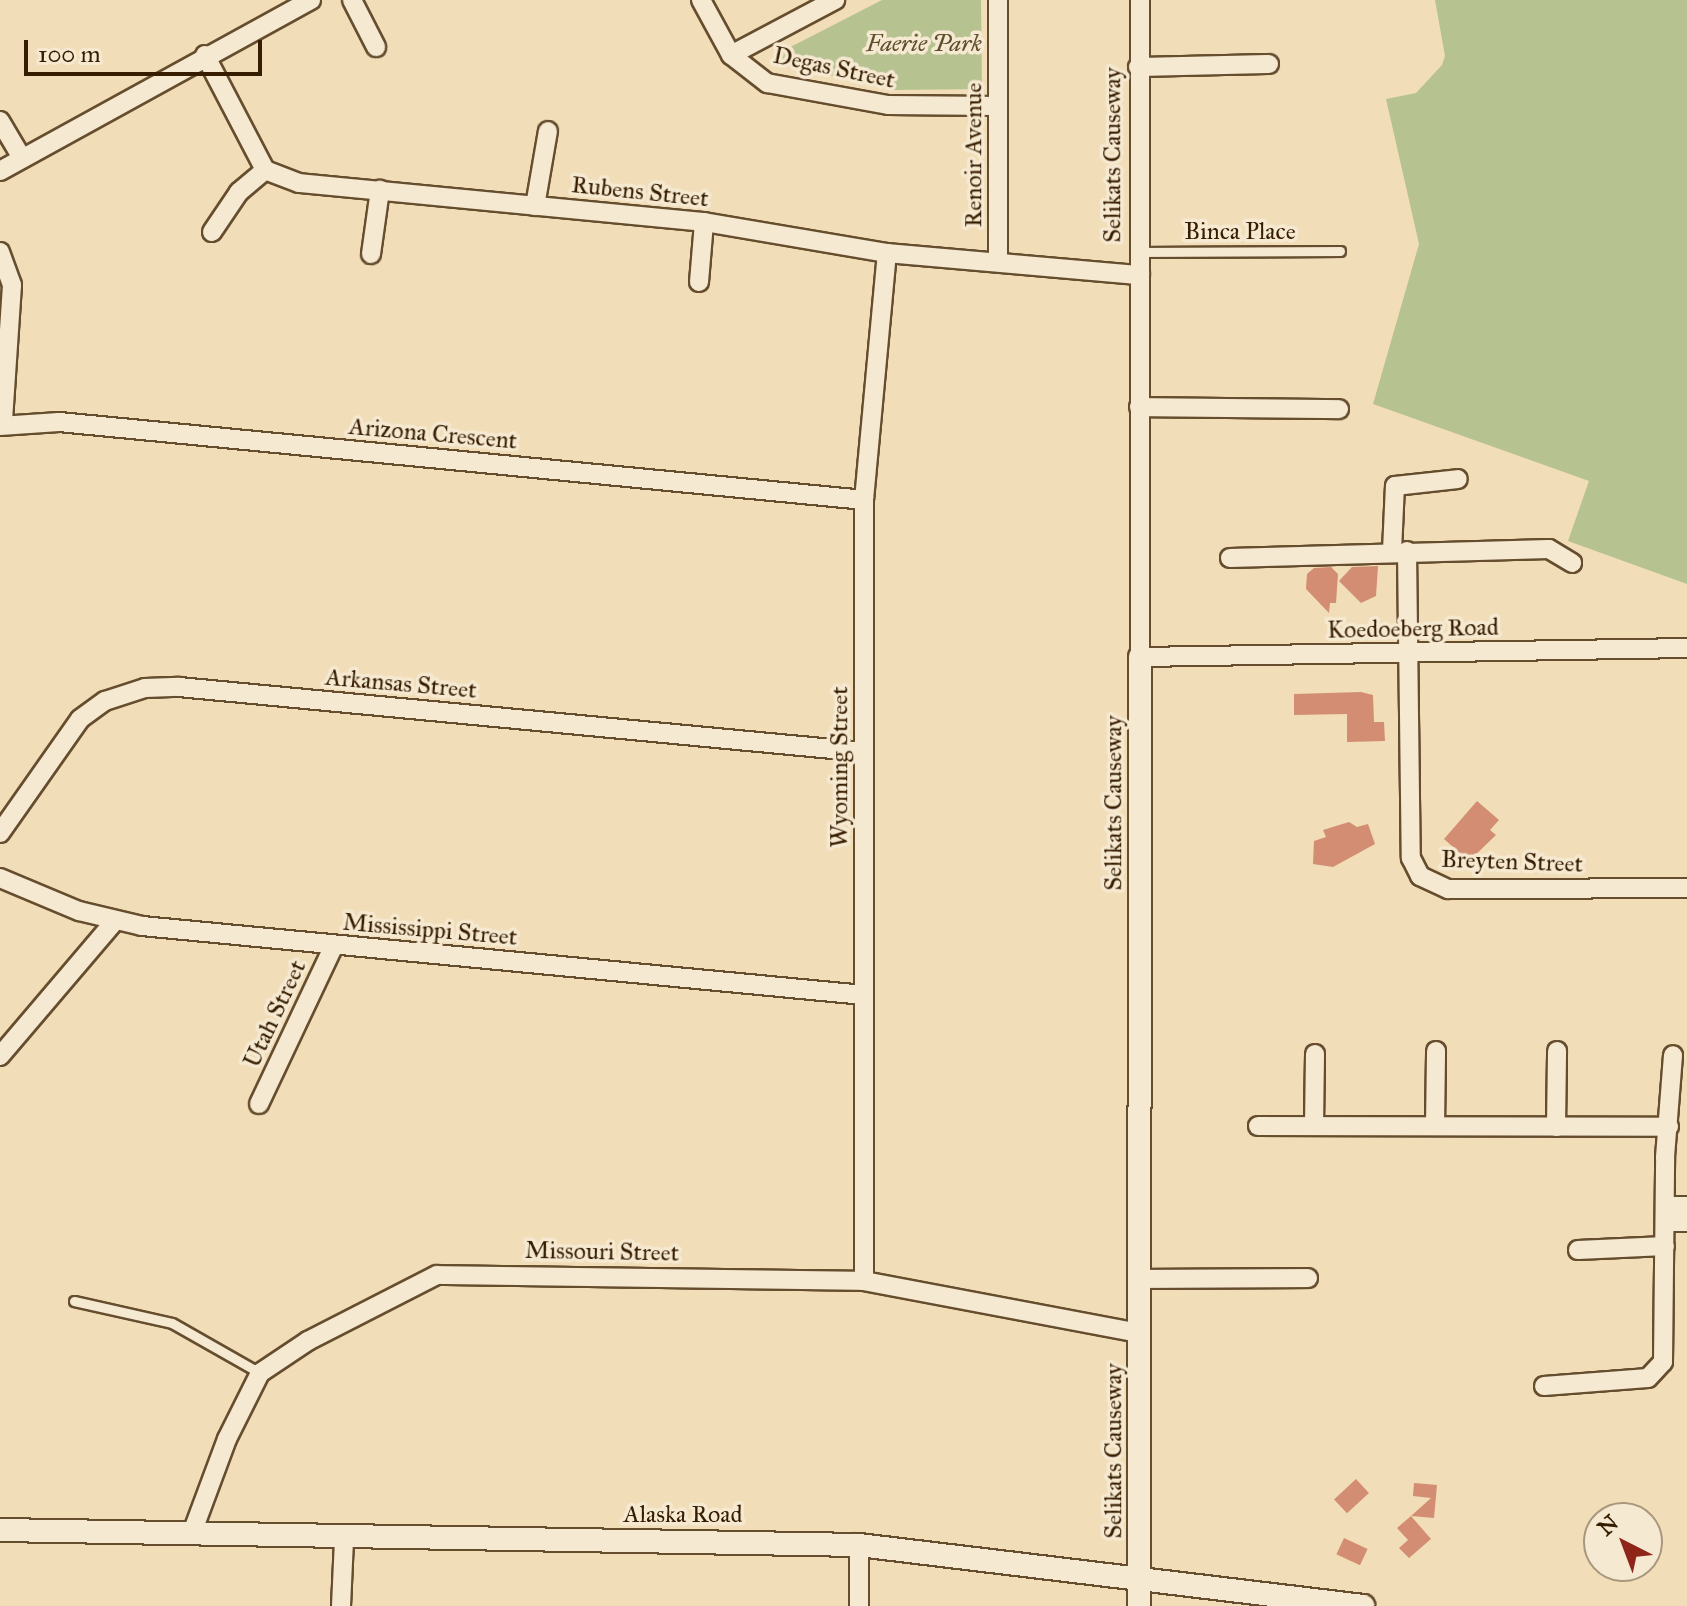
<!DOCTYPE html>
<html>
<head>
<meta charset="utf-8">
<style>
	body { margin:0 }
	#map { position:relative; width:1687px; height:1606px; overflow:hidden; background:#f1ddb8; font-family:"IM FELL Great Primer",serif }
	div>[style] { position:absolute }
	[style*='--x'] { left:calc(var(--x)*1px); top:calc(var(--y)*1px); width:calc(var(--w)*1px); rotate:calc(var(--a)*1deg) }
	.green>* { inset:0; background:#b7c291 }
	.building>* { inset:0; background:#d28d72; transform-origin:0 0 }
	.roads { filter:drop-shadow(2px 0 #654d2e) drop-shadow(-2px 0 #654d2e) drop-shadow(0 2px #654d2e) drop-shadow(0 -2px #654d2e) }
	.service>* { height:9px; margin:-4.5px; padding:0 4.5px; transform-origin:4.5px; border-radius:4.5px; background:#f6e9d1 }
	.minor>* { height:18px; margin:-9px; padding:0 9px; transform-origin:9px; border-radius:9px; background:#f6e9d1 }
	.tertiary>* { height:22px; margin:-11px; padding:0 11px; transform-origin:11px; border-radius:11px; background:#f6e9d1 }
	span { translate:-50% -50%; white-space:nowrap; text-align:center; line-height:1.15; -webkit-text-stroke:7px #f6e9d1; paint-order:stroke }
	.park-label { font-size:24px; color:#5d4f2c; font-style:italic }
	.street-label { font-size:24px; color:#361d00 }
	.north { position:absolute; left:1583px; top:1502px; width:80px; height:80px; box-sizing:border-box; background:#f6e9d1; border:2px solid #a9977d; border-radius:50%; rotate:318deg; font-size:22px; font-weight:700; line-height:32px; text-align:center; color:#361d00 }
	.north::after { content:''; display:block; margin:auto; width:28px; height:36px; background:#8f2418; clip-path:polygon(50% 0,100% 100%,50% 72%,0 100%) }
	.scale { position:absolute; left:24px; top:40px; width:238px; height:36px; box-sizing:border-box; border:4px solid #361d00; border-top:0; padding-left:10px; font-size:24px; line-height:28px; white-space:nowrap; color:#361d00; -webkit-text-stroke:6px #f6e9d1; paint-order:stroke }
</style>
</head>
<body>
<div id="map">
	<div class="green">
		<div style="clip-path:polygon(882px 0,981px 0,982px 89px,895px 90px,778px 64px,773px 56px)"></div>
		<div style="clip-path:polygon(1435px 0,1687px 0,1687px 584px,1568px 541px,1589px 481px,1373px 404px,1419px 244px,1386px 99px,1416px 93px,1442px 65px,1445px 56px)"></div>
	</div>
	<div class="building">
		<div style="clip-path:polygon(1378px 566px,1376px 596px,1361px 603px,1339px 581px,1352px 567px)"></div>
		<div style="clip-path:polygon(1331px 567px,1338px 574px,1336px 603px,1330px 603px,1329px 613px,1306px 589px,1307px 574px,1314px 568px)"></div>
		<div style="clip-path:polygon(1361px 692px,1373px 695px,1374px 722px,1384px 722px,1385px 741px,1347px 742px,1347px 714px,1294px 715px,1294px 694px)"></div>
		<div style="clip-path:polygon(1477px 801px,1499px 820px,1490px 830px,1496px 835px,1469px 861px,1444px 839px)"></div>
		<div style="clip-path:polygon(1349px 822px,1357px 827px,1368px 824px,1375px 844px,1333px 867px,1313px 864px,1314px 841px,1326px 837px,1323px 830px)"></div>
		<div style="left:1356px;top:1479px;width:19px;height:30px;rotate:47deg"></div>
		<div style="clip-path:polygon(1414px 1483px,1437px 1485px,1434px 1518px,1411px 1516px,1431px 1498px,1413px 1496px)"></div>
		<div style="clip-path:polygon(1411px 1516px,1431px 1539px,1409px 1558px,1399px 1548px,1408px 1540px,1397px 1528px)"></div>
		<div style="left:1344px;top:1538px;width:26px;height:18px;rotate:25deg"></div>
	</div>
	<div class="roads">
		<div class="service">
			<div style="--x:1140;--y:252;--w:200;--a:-0.3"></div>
			<div style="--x:74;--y:1301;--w:100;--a:12.7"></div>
			<div style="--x:172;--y:1323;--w:101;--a:29.6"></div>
		</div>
		<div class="minor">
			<div style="--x:352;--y:0;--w:53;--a:62.9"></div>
			<div style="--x:701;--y:0;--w:63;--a:61.4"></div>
			<div style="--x:731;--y:55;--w:46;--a:37.9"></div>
			<div style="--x:767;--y:83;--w:123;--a:10.3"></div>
			<div style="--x:888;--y:105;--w:109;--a:0.5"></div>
			<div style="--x:998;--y:0;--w:262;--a:90"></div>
			<div style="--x:1140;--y:0;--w:657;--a:90"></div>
			<div style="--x:1140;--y:657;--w:547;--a:-0.94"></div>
			<div style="--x:205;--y:55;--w:130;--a:62.4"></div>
			<div style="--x:265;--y:170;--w:36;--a:21"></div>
			<div style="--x:299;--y:183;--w:407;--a:5.5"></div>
			<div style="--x:704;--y:222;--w:186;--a:9.6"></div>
			<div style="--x:887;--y:253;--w:254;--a:5"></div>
			<div style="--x:731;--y:55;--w:118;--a:-27.9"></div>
			<div style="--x:1138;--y:67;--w:131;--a:-1.3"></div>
			<div style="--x:0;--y:121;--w:43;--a:59.3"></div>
			<div style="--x:0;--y:171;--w:355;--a:-28.8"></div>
			<div style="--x:535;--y:206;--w:76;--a:-80.2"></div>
			<div style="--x:212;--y:232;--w:48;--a:-56"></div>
			<div style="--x:239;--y:192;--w:34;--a:-40"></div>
			<div style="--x:0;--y:252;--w:35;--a:70"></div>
			<div style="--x:12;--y:285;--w:137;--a:93.8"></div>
			<div style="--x:371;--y:254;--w:65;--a:-82"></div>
			<div style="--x:699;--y:282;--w:60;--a:-85.2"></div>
			<div style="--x:1139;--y:407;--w:200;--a:0.6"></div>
			<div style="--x:0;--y:426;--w:59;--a:-3.9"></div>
			<div style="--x:59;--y:422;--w:809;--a:5.53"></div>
			<div style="--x:1392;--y:551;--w:65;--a:-87.4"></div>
			<div style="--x:1395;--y:486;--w:63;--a:-6.3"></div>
			<div style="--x:1407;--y:551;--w:307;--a:89.3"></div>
			<div style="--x:1411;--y:858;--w:20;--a:63"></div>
			<div style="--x:1420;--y:876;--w:31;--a:25"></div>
			<div style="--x:1448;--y:889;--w:239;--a:-0.2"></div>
			<div style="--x:1230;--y:558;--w:319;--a:-1.6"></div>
			<div style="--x:1549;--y:549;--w:27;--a:31"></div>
			<div style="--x:0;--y:833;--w:139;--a:-54.9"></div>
			<div style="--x:80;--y:719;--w:31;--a:-36"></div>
			<div style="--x:105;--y:701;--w:42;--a:-18"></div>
			<div style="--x:145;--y:688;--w:34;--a:-2"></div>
			<div style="--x:179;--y:687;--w:688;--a:5.42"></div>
			<div style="--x:0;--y:878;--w:86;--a:22.7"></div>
			<div style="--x:79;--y:911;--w:65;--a:13.4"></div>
			<div style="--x:142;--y:926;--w:725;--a:5.46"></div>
			<div style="--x:0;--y:1056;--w:177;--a:-49.6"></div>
			<div style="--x:259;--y:1104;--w:176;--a:-64.7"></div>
			<div style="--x:1258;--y:1126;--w:411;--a:0.1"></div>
			<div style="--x:1314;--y:1126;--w:72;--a:-89.2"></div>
			<div style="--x:1435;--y:1126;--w:75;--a:-89.2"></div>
			<div style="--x:1556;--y:1127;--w:76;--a:-89.2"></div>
			<div style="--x:1665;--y:1206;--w:22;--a:0"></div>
			<div style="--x:1665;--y:1222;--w:22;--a:0"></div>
			<div style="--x:1578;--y:1250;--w:87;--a:-2.6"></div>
			<div style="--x:1142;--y:1279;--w:166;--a:-0.3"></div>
			<div style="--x:864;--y:1281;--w:781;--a:-90"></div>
			<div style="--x:864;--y:500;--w:248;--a:-84.7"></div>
			<div style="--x:1544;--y:1386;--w:104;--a:-4.4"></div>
			<div style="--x:1648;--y:1378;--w:22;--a:-47"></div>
			<div style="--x:1663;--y:1362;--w:205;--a:-89.4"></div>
			<div style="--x:1665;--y:1157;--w:102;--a:-85.5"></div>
			<div style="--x:192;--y:1533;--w:100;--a:-69.6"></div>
			<div style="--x:227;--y:1439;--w:74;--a:-63.4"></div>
			<div style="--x:260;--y:1373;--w:58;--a:-33.7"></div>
			<div style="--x:308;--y:1341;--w:145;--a:-27.1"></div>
			<div style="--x:437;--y:1275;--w:427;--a:0.8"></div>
			<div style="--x:864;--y:1281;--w:281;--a:10.7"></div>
			<div style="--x:859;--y:1545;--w:61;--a:90"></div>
			<div style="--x:341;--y:1606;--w:66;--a:-87.4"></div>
		</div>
		<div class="tertiary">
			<div style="--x:0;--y:1530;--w:859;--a:1"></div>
			<div style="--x:859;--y:1545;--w:508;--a:6.9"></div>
			<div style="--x:1139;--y:1606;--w:949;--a:-89.94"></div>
		</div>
	</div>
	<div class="park-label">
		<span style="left:924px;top:44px">Faerie Park</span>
	</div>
	<div class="street-label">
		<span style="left:834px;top:68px;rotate:12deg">Degas Street</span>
		<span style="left:974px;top:155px;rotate:-90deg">Renoir Avenue</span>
		<span style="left:1113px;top:155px;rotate:-90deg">Selikats Causeway</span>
		<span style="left:640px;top:192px;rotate:6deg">Rubens Street</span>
		<span style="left:1240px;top:232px">Binca Place</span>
		<span style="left:433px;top:434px;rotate:5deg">Arizona Crescent</span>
		<span style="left:1413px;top:629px;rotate:-1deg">Koedoeberg Road</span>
		<span style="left:401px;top:684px;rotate:5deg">Arkansas Street</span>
		<span style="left:840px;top:767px;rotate:-90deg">Wyoming Street</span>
		<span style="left:1114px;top:803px;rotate:-90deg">Selikats Causeway</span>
		<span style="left:1512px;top:862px;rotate:2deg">Breyten Street</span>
		<span style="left:430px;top:930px;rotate:5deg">Mississippi Street</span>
		<span style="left:275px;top:1014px;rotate:-65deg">Utah Street</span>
		<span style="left:602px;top:1252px;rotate:1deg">Missouri Street</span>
		<span style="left:1114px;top:1451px;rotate:-90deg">Selikats Causeway</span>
		<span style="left:683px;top:1515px">Alaska Road</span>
	</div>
	<div class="north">N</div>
	<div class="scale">100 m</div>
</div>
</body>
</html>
